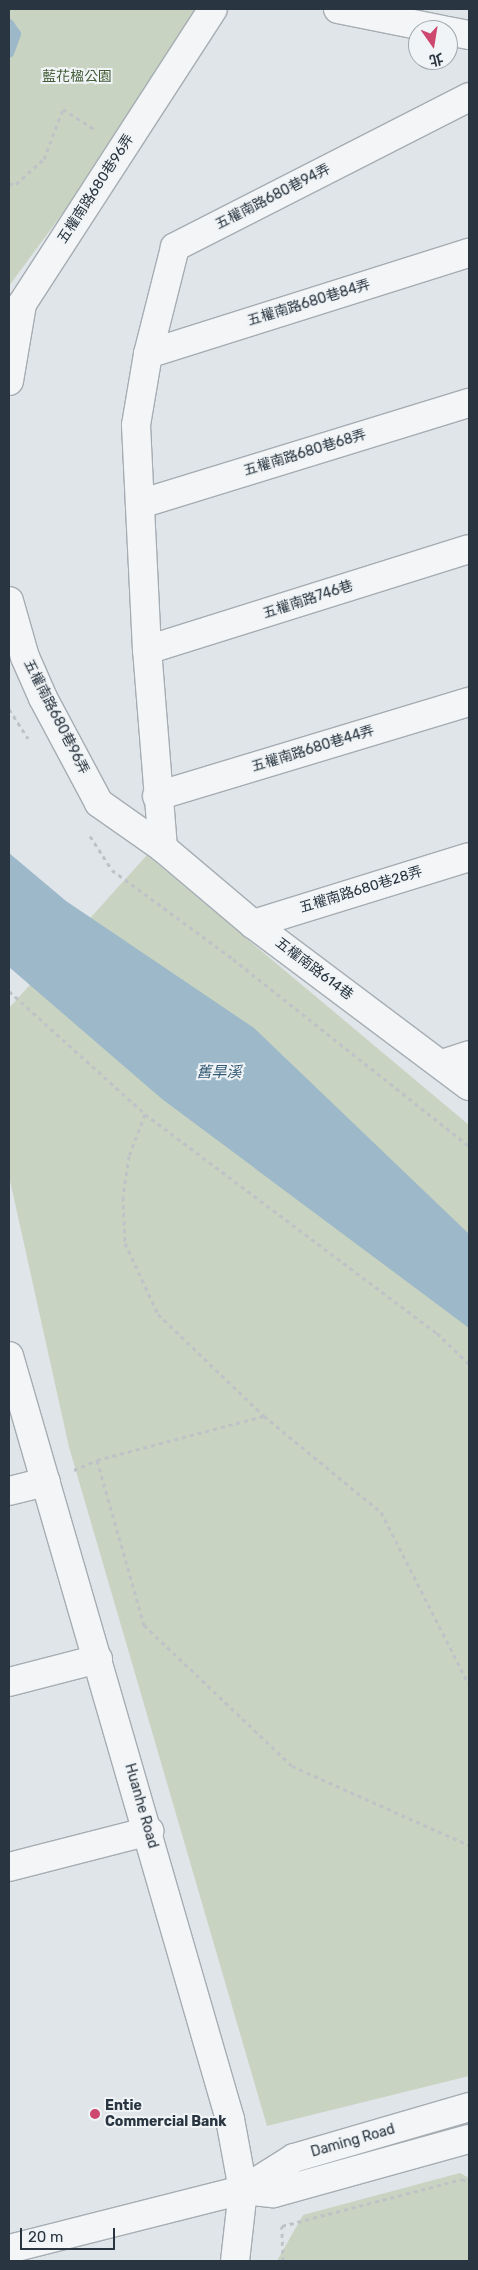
<!DOCTYPE html>
<html>
<head>
<meta charset="utf-8">
<style>
	body { margin:0 }
	#map { position:relative; width:478px; height:2270px; overflow:hidden; background:#e0e5e9; font-family:Rubik,"Noto Sans TC",sans-serif }
	div>[style] { position:absolute }
	[style*='--x'] { left:calc(var(--x)*1px); top:calc(var(--y)*1px); width:calc(var(--w)*1px); rotate:calc(var(--a)*1deg) }
	.green>* { inset:0; background:#c8d3c1 }
	.water>* { inset:0; background:#9cb8c9 }
	.stream>* { height:10px; margin:-5px; padding:0 5px; transform-origin:5px; border-radius:5px; background:#9cb8c9 }
	.path>* { height:3px; margin-top:-1.5px; transform-origin:0; background:repeating-linear-gradient(90deg,#bec3c7 0 4px,transparent 0 8px) }
	.roads { filter:drop-shadow(1px 0 #a5adb3) drop-shadow(-1px 0 #a5adb3) drop-shadow(0 1px #a5adb3) drop-shadow(0 -1px #a5adb3) }
	.minor>* { height:28px; margin:-14px; padding:0 14px; transform-origin:14px; border-radius:14px; background:#f3f5f7 }
	.dots>* { width:14px; height:14px; translate:-50% -50%; box-sizing:border-box; border:2px solid #f0f4f6; border-radius:50% }
	span { translate:-50% -50%; white-space:nowrap; text-align:center; line-height:1.15; -webkit-text-stroke:4px #f0f4f6; paint-order:stroke }
	.park-label { font-size:14px; color:#435c36 }
	.street-label { font-size:14px; color:#293540 }
	.poi-label { font-size:14px; color:#293540; font-weight:700 }
	.left { translate:0 -50%; text-align:left }
	.water-label { font-size:15px; color:#335974; font-style:italic }
	.frame { position:absolute; inset:0; border:10px solid #293540; pointer-events:none }
	.north { position:absolute; left:408px; top:20px; width:50px; height:50px; box-sizing:border-box; background:#f0f4f6; border:1px solid #a0a8ad; border-radius:50%; rotate:167deg; font-size:14px; font-weight:700; line-height:20px; text-align:center; color:#293540 }
	.north::after { content:''; display:block; margin:auto; width:18px; height:22px; background:#cd476e; clip-path:polygon(50% 0,100% 100%,50% 72%,0 100%) }
	.scale { position:absolute; left:20px; top:2228px; width:95px; height:22px; box-sizing:border-box; border:2px solid #293540; border-top:0; padding-left:6px; font-size:15px; line-height:18px; white-space:nowrap; color:#293540; -webkit-text-stroke:4px #f0f4f6; paint-order:stroke }
</style>
</head>
<body>
<div id="map">
	<div class="green">
		<div style="clip-path:polygon(9px 9px,213px 9px,9px 286px)"></div>
		<div style="clip-path:polygon(147px 855px,469px 1125px,469px 2076px,267px 2126px,69px 1447px,9px 1176px,9px 1008px)"></div>
		<div style="clip-path:polygon(460px 2173px,469px 2178px,469px 2261px,277px 2261px,303px 2215px)"></div>
	</div>
	<div class="water">
		<div style="clip-path:polygon(9px 853px,66px 901px,254px 1028px,469px 1234px,469px 1328px,162px 1099px,9px 967px)"></div>
	</div>
	<div class="stream">
		<div style="--x:9;--y:24;--w:12;--a:55"></div>
		<div style="--x:16;--y:34;--w:20;--a:110"></div>
	</div>
	<div class="path">
		<div style="--x:9;--y:184;--w:7;--a:0"></div>
		<div style="--x:16;--y:184;--w:38;--a:-42"></div>
		<div style="--x:44;--y:159;--w:53;--a:-69.2"></div>
		<div style="--x:63;--y:109;--w:40;--a:32.9"></div>
		<div style="--x:9;--y:709;--w:35;--a:57"></div>
		<div style="--x:90;--y:836;--w:40;--a:57.1"></div>
		<div style="--x:112;--y:870;--w:150;--a:36.3"></div>
		<div style="--x:233;--y:959;--w:301;--a:38.4"></div>
		<div style="--x:9;--y:991;--w:183;--a:42.1"></div>
		<div style="--x:145;--y:1114;--w:365;--a:36.9"></div>
		<div style="--x:437;--y:1333;--w:45;--a:44.1"></div>
		<div style="--x:145;--y:1114;--w:45;--a:110.9"></div>
		<div style="--x:129;--y:1156;--w:41;--a:98.3"></div>
		<div style="--x:123;--y:1197;--w:46;--a:87.5"></div>
		<div style="--x:125;--y:1243;--w:78;--a:65.1"></div>
		<div style="--x:158;--y:1314;--w:147;--a:43.9"></div>
		<div style="--x:264;--y:1416;--w:151;--a:39.4"></div>
		<div style="--x:381;--y:1512;--w:194;--a:63"></div>
		<div style="--x:97;--y:1460;--w:172;--a:74.1"></div>
		<div style="--x:144;--y:1625;--w:204;--a:43.6"></div>
		<div style="--x:292;--y:1766;--w:194;--a:24.1"></div>
		<div style="--x:74;--y:1470;--w:25;--a:-23"></div>
		<div style="--x:97;--y:1460;--w:173;--a:-14.8"></div>
		<div style="--x:283;--y:2261;--w:35;--a:-92"></div>
		<div style="--x:282;--y:2226;--w:186;--a:-14.6"></div>
		<div style="--x:462;--y:2179;--w:8;--a:30"></div>
	</div>
	<div class="roads">
		<div class="minor">
			<div style="--x:338;--y:9;--w:107;--a:11.3"></div>
			<div style="--x:448;--y:31;--w:21;--a:11"></div>
			<div style="--x:148;--y:354;--w:337;--a:-17.5"></div>
			<div style="--x:9;--y:381;--w:78;--a:-80.4"></div>
			<div style="--x:22;--y:304;--w:351;--a:-57.1"></div>
			<div style="--x:140;--y:504;--w:344;--a:-17.1"></div>
			<div style="--x:9;--y:601;--w:58;--a:74.1"></div>
			<div style="--x:25;--y:657;--w:45;--a:66.3"></div>
			<div style="--x:43;--y:698;--w:119;--a:61.9"></div>
			<div style="--x:99;--y:803;--w:78;--a:35.1"></div>
			<div style="--x:163;--y:848;--w:118;--a:40.2"></div>
			<div style="--x:253;--y:924;--w:270;--a:36.9"></div>
			<div style="--x:147;--y:650;--w:337;--a:-17.4"></div>
			<div style="--x:157;--y:796;--w:326;--a:-16.8"></div>
			<div style="--x:163;--y:848;--w:199;--a:-94.6"></div>
			<div style="--x:147;--y:650;--w:225;--a:-92.8"></div>
			<div style="--x:136;--y:425;--w:72;--a:-80.4"></div>
			<div style="--x:148;--y:354;--w:110;--a:-75.8"></div>
			<div style="--x:175;--y:247;--w:330;--a:-27"></div>
			<div style="--x:253;--y:924;--w:226;--a:-17.2"></div>
			<div style="--x:442;--y:1064;--w:28;--a:-18"></div>
			<div style="--x:9;--y:1356;--w:794;--a:73.85"></div>
			<div style="--x:230;--y:2119;--w:72;--a:79.6"></div>
			<div style="--x:243;--y:2190;--w:71;--a:96.4"></div>
			<div style="--x:9;--y:1491;--w:38;--a:-14"></div>
			<div style="--x:9;--y:1682;--w:92;--a:-14.5"></div>
			<div style="--x:9;--y:1867;--w:145;--a:-14.4"></div>
			<div style="--x:243;--y:2190;--w:31;--a:6"></div>
			<div style="--x:274;--y:2193;--w:202;--a:-15.5"></div>
			<div style="--x:9;--y:2249;--w:241;--a:-14.2"></div>
			<div style="--x:243;--y:2190;--w:60;--a:-32.1"></div>
			<div style="--x:294;--y:2158;--w:182;--a:-16.2"></div>
		</div>
	</div>
	<div class="dots">
		<div style="left:95px;top:2114px;background:#cd476e"></div>
	</div>
	<div class="park-label">
		<span style="left:77px;top:77px">藍花楹公園</span>
	</div>
	<div class="street-label">
		<span style="left:96px;top:189px;rotate:-57deg">五權南路680巷96弄</span>
		<span style="left:273px;top:197px;rotate:-27deg">五權南路680巷94弄</span>
		<span style="left:309px;top:303px;rotate:-17deg">五權南路680巷84弄</span>
		<span style="left:305px;top:453px;rotate:-17deg">五權南路680巷68弄</span>
		<span style="left:308px;top:600px;rotate:-18deg">五權南路746巷</span>
		<span style="left:56px;top:717px;rotate:63deg">五權南路680巷96弄</span>
		<span style="left:313px;top:749px;rotate:-17deg">五權南路680巷44弄</span>
		<span style="left:361px;top:890px;rotate:-17deg">五權南路680巷28弄</span>
		<span style="left:314px;top:969px;rotate:37deg">五權南路614巷</span>
		<span style="left:141px;top:1806px;rotate:74deg">Huanhe Road</span>
		<span style="left:353px;top:2141px;rotate:-16deg">Daming Road</span>
	</div>
	<div class="poi-label">
		<span class="left" style="left:105px;top:2114px">Entie<br>Commercial Bank</span>
	</div>
	<div class="water-label">
		<span style="left:219px;top:1073px">舊旱溪</span>
	</div>
	<div class="frame"></div>
	<div class="north">北</div>
	<div class="scale">20 m</div>
</div>
</body>
</html>
